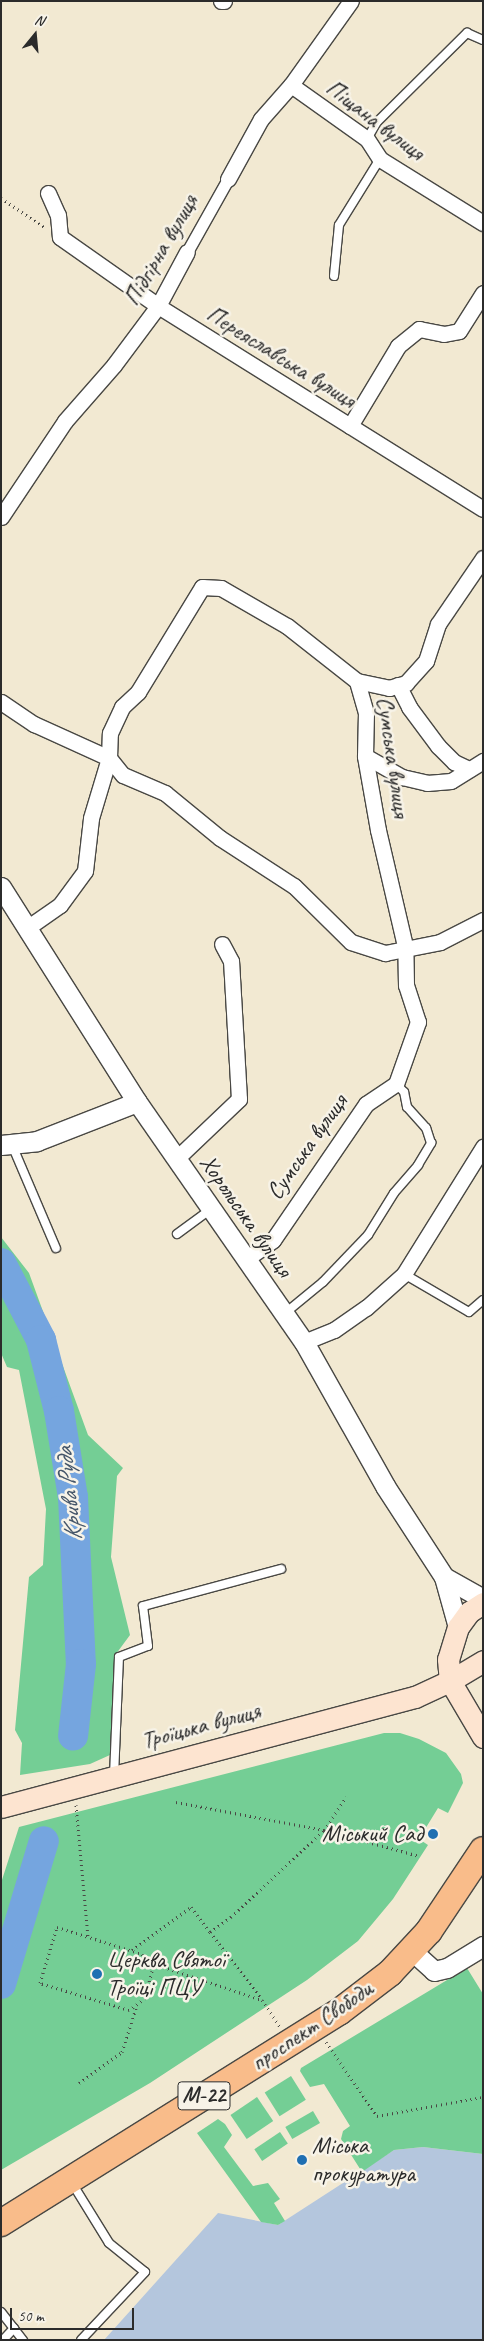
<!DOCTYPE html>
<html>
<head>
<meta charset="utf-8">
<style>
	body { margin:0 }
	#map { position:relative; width:484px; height:2341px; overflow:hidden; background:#f2e9d2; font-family:Caveat,sans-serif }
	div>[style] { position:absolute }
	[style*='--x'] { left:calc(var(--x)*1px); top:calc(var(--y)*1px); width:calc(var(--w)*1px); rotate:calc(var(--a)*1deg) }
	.industrial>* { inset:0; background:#b4c6dd }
	.green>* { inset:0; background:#74ce95; transform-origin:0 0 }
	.river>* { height:30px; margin:-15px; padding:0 15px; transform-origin:15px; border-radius:15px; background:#75a5df }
	.path>* { height:3px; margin-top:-1.5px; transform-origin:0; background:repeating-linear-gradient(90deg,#494844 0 1px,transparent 0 5px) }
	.roads { filter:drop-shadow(1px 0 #494844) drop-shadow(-1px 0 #494844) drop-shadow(0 1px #494844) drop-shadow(0 -1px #494844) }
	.service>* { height:8px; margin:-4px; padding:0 4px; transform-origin:4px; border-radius:4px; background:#fff }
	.pedestrian>* { height:11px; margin:-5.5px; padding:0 5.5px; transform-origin:5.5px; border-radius:5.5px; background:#fff }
	.minor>* { height:15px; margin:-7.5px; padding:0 7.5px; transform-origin:7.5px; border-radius:7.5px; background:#fff }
	.tertiary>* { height:19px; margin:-9.5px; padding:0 9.5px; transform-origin:9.5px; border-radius:9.5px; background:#fff }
	.secondary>* { height:21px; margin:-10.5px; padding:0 10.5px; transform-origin:10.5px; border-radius:10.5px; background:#fde4d0 }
	.trunk>* { height:26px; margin:-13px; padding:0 13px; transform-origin:13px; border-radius:13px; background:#f9bc8a }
	.dots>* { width:14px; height:14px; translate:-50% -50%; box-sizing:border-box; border:2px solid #f7f3e8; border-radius:50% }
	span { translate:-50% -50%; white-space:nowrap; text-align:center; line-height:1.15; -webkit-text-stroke:5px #f7f3e8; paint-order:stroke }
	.shield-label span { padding:1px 4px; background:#f7f3e8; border:1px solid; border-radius:4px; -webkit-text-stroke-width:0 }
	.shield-label { font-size:22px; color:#2b2b2b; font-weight:700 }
	.street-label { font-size:24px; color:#2b2b2b }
	.poi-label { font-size:24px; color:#2b2b2b }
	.right { translate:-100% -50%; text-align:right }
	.left { translate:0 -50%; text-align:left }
	.water-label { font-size:25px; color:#45566a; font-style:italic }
	.frame { position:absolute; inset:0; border:2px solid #2b2b2b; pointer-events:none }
	.north { position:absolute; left:10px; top:10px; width:50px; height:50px; -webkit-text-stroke:4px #f7f3e8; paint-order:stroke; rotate:17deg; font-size:14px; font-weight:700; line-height:20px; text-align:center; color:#2b2b2b }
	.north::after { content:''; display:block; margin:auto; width:18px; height:22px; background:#2b2b2b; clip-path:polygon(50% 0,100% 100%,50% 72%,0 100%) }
	.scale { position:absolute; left:10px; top:2308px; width:124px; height:22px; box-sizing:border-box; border:2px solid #2b2b2b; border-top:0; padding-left:6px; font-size:15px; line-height:18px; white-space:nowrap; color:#2b2b2b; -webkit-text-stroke:4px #f7f3e8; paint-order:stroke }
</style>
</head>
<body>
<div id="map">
	<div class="industrial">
		<div style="clip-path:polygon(423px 2147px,483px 2154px,483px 2340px,104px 2340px,218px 2213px,278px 2225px,394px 2150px)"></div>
	</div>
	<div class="green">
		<div style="clip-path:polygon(1px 1237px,29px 1273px,88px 1435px,123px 1468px,117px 1476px,111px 1557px,130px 1635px,116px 1654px,110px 1755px,90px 1764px,20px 1775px,22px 1743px,15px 1730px,29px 1577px,43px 1565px,46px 1509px,19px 1370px,7px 1367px,1px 1353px)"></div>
		<div style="clip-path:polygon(384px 1733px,400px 1733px,419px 1739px,446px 1753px,461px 1774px,463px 1783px,448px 1813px,438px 1808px,419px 1839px,428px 1845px,393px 1899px,358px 1941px,307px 1980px,150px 2083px,1px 2170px,1px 1883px,19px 1827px)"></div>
		<div style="clip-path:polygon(467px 1968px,483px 1994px,483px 2154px,423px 2147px,394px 2150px,362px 2172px,341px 2139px,343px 2131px,350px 2126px,324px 2084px,310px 2087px,300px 2071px,301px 2068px)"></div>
		<div style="left:291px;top:2076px;width:28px;height:31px;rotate:58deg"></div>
		<div style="left:257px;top:2097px;width:29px;height:32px;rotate:56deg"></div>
		<div style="left:313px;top:2111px;width:14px;height:32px;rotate:60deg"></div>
		<div style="clip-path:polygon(218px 2119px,225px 2124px,232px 2135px,224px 2147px,253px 2186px,268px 2183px,280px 2199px,274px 2203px,285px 2221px,278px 2225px,261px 2222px,197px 2133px)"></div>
		<div style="left:280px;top:2132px;width:14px;height:31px;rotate:56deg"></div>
	</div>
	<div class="river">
		<div style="--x:1;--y:1263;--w:87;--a:62.5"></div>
		<div style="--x:41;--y:1340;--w:73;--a:75.8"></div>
		<div style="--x:59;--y:1411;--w:87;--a:80.8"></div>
		<div style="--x:73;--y:1497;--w:167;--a:87.3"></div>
		<div style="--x:81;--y:1664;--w:72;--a:96.3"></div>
		<div style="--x:1;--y:1984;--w:149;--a:-73.3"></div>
	</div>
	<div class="path">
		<div style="--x:1;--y:198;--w:52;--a:34"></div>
		<div style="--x:176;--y:1802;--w:151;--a:10.7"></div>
		<div style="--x:324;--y:1830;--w:99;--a:15.2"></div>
		<div style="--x:76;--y:1805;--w:133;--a:84.8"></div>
		<div style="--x:57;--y:1927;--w:89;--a:17.6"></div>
		<div style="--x:142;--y:1954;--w:20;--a:60"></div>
		<div style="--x:152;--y:1971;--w:28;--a:105"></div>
		<div style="--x:145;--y:1998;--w:20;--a:143"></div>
		<div style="--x:129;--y:2010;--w:93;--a:-163.1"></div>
		<div style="--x:40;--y:1983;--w:59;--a:-73.1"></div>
		<div style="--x:210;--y:1932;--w:85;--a:52.2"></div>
		<div style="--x:132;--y:1950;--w:73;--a:-36.1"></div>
		<div style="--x:191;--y:1907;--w:31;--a:53"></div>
		<div style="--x:210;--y:1932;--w:26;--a:-36"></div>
		<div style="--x:231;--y:1917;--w:127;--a:-43.1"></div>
		<div style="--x:324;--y:1830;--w:40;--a:-56"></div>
		<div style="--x:149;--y:1962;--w:119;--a:18.6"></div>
		<div style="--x:262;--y:2000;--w:32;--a:56"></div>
		<div style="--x:326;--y:2042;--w:90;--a:55.4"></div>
		<div style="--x:377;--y:2116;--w:108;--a:-10.2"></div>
		<div style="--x:79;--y:2083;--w:53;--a:-35.8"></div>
		<div style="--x:122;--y:2052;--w:46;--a:-72.3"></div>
	</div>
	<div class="roads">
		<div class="service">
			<div style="--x:367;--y:139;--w:20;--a:-60"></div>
			<div style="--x:377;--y:122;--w:127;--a:-44.7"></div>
			<div style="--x:467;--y:33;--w:17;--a:24"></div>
			<div style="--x:334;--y:276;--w:51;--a:-84.4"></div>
			<div style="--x:339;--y:225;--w:78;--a:-58.2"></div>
			<div style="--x:12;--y:1145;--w:112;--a:66.9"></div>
			<div style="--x:177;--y:1234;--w:42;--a:-36.3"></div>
			<div style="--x:404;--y:1274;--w:75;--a:30.3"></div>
			<div style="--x:469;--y:1312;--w:18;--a:-41"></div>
			<div style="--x:284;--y:1314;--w:50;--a:-39.4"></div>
			<div style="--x:323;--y:1282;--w:65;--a:-46.2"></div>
			<div style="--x:368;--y:1235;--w:49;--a:-58.2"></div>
			<div style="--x:394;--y:1193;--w:37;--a:-49"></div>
			<div style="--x:418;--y:1165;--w:26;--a:-59"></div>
			<div style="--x:431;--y:1143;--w:16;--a:-108"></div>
			<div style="--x:426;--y:1128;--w:28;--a:-132"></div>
			<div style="--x:407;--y:1107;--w:15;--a:-101"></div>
			<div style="--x:404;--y:1092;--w:11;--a:-135"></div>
			<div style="--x:114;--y:1776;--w:119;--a:-87.6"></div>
			<div style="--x:119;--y:1657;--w:31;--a:-21"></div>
			<div style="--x:148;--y:1646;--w:40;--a:-97.1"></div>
			<div style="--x:143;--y:1606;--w:143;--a:-15"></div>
			<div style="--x:72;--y:2183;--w:70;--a:58.3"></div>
			<div style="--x:109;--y:2243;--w:46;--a:38.9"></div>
			<div style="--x:145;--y:2272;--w:93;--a:133.3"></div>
			<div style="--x:1;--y:2312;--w:36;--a:52"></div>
			<div style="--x:3;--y:2340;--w:16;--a:-47"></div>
		</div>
		<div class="pedestrian">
			<div style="--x:187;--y:252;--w:84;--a:-60.7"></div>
		</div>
		<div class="minor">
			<div style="--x:221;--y:1;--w:3;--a:0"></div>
			<div style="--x:291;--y:85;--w:93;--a:35.4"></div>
			<div style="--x:367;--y:139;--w:24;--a:57"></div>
			<div style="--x:380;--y:159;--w:121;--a:31.9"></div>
			<div style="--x:228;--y:179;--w:68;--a:-61.2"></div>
			<div style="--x:261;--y:119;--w:45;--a:-48.6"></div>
			<div style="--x:291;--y:85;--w:103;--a:-54.5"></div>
			<div style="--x:48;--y:193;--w:24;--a:66"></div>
			<div style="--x:58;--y:215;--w:22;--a:85"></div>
			<div style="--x:60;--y:237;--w:120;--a:35.1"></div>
			<div style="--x:158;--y:306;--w:383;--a:32"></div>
			<div style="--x:350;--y:426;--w:93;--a:-59"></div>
			<div style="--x:398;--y:346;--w:27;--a:-39"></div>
			<div style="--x:419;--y:329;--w:25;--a:11"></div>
			<div style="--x:444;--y:334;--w:15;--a:-11"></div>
			<div style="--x:459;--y:331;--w:45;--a:-57.7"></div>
			<div style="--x:1;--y:517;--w:115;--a:-56.3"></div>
			<div style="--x:65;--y:421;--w:74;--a:-48.8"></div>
			<div style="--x:114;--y:365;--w:74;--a:-53.3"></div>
			<div style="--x:158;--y:306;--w:61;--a:-61.8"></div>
			<div style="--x:398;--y:685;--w:25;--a:63"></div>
			<div style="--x:409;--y:707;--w:49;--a:53.4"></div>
			<div style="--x:438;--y:746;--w:23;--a:45"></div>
			<div style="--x:454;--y:762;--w:17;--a:25"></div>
			<div style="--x:1;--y:702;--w:40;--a:34"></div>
			<div style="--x:34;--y:724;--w:82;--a:24.4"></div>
			<div style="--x:109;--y:758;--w:22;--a:51"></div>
			<div style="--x:123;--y:775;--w:46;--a:23.2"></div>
			<div style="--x:165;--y:793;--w:71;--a:39.3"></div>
			<div style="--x:220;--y:838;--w:88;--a:33"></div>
			<div style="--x:294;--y:886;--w:80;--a:44.5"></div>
			<div style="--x:351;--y:942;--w:36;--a:18"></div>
			<div style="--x:385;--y:953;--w:56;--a:-11.3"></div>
			<div style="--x:440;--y:942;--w:48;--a:-27.1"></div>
			<div style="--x:365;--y:756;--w:43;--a:29.6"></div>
			<div style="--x:402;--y:777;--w:26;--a:13"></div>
			<div style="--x:427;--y:783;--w:24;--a:-5"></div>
			<div style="--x:451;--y:781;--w:38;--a:-32"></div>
			<div style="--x:27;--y:928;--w:40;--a:-34.9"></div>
			<div style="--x:60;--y:905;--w:42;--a:-53.7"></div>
			<div style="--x:85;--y:871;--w:53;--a:-83.5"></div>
			<div style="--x:91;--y:818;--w:63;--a:-73.3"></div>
			<div style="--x:109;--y:758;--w:25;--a:-88"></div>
			<div style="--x:110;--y:733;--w:29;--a:-65"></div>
			<div style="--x:122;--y:707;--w:22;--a:-43"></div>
			<div style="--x:138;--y:692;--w:123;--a:-58.6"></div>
			<div style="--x:202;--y:587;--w:19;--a:3"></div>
			<div style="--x:221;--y:588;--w:76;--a:29.9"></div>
			<div style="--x:287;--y:626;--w:89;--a:38.2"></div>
			<div style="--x:357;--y:681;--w:33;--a:12"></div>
			<div style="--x:389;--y:688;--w:18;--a:-16"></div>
			<div style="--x:406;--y:683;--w:30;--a:-48"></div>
			<div style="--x:426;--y:661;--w:39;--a:-72"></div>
			<div style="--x:438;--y:624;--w:80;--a:-55.7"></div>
			<div style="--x:176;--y:1159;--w:87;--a:-43.6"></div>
			<div style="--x:239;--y:1099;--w:138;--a:-93.3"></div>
			<div style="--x:231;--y:961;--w:19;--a:-118"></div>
			<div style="--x:246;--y:1259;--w:33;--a:-35"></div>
			<div style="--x:273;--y:1240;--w:165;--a:-55.6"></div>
			<div style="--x:366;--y:1104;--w:36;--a:-34"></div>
			<div style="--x:396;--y:1084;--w:66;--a:-70.5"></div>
			<div style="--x:418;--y:1022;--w:39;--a:-108"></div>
			<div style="--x:406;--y:985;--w:39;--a:-91"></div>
			<div style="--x:405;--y:946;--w:119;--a:-103.1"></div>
			<div style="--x:378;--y:830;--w:75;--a:-100"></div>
			<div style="--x:365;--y:756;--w:43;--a:-88.7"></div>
			<div style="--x:366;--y:713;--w:33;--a:-106"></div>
			<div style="--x:304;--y:1342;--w:32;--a:-22"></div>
			<div style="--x:334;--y:1330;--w:39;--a:-35"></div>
			<div style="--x:366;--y:1308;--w:51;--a:-41.8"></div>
			<div style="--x:404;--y:1274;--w:150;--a:-58.1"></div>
		</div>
		<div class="tertiary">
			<div style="--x:1;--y:887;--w:254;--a:57.7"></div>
			<div style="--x:137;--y:1102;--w:292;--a:55.2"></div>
			<div style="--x:304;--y:1342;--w:165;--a:60.6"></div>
			<div style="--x:385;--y:1486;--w:108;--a:57"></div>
			<div style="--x:444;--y:1577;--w:52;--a:74.4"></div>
			<div style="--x:1;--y:1145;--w:36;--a:-6"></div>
			<div style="--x:37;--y:1141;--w:107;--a:-21.3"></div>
			<div style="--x:444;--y:1577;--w:45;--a:29.4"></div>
			<div style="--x:411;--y:1950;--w:31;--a:42"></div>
			<div style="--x:434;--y:1971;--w:13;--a:-13"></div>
			<div style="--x:447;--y:1968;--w:42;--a:-31.4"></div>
		</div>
		<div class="secondary">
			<div style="--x:483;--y:1603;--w:17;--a:147"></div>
			<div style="--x:469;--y:1612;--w:19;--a:126"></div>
			<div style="--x:458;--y:1627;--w:34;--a:107"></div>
			<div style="--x:448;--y:1659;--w:22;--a:85"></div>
			<div style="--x:450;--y:1681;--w:65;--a:59.5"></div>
			<div style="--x:1;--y:1807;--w:428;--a:-14.9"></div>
			<div style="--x:415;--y:1697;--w:38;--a:-25"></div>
			<div style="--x:450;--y:1681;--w:39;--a:-31"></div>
		</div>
		<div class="trunk">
			<div style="--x:1;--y:2223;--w:398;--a:-32"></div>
			<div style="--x:339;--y:2012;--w:64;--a:-37.4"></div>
			<div style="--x:390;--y:1973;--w:57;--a:-47.1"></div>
			<div style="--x:429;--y:1931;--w:97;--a:-56.3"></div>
		</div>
	</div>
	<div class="dots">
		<div style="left:433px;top:1834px;background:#1f6fb2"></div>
		<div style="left:97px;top:1974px;background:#1f6fb2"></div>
		<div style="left:302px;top:2160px;background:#1f6fb2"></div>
	</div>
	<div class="shield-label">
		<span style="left:204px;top:2096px">М-22</span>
	</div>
	<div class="street-label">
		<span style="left:375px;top:120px;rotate:37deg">Піщана вулиця</span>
		<span style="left:161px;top:250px;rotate:-60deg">Підгірна вулиця</span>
		<span style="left:281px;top:357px;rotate:32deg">Переяславська вулиця</span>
		<span style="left:393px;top:757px;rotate:82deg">Сумська вулиця</span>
		<span style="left:307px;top:1147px;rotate:-55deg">Сумська вулиця</span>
		<span style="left:246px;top:1216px;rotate:55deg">Хорольська вулиця</span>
		<span style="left:201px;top:1726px;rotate:-15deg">Троїцька вулиця</span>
		<span style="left:312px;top:2026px;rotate:-34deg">проспект Свободи</span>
	</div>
	<div class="poi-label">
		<span class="right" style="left:423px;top:1834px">Міський Сад</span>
		<span class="left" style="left:107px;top:1974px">Церква Святої<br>Троїці ПЦУ</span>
		<span class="left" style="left:312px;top:2160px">Міська<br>прокуратура</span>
	</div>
	<div class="water-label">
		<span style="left:69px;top:1494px;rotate:-96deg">Крива Руда</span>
	</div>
	<div class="frame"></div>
	<div class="north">N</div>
	<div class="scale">50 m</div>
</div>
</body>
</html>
